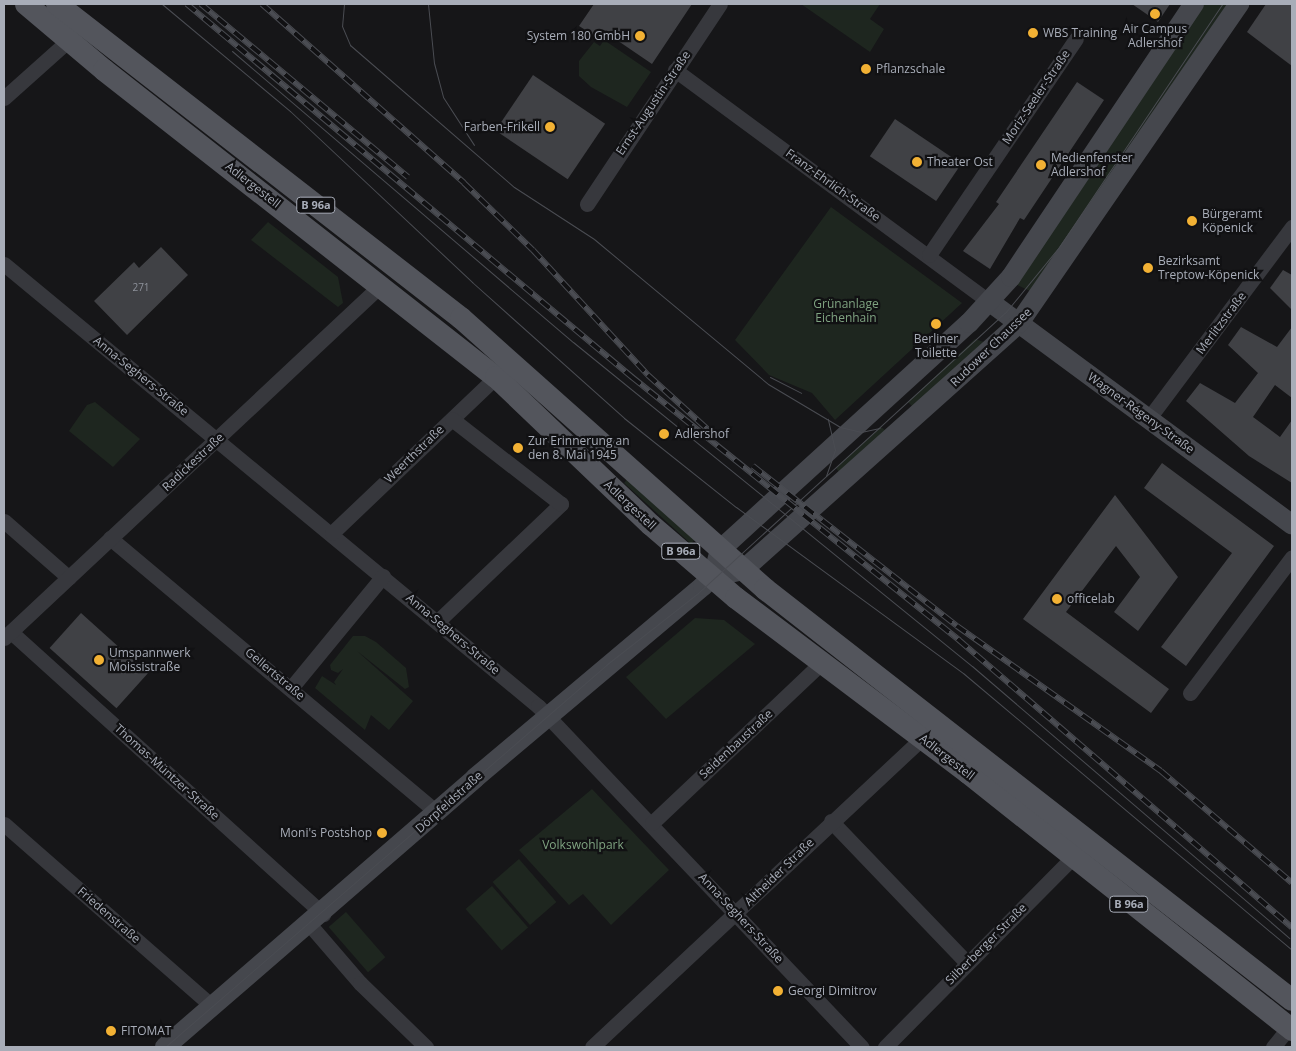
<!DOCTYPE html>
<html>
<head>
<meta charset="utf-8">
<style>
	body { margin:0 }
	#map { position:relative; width:1296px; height:1051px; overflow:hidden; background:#161618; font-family:"Open Sans",sans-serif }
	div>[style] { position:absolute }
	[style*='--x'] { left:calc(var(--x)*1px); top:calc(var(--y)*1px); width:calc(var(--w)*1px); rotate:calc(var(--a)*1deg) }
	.green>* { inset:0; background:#1e261f; transform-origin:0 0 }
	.building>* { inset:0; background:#404145; transform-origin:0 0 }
	.street>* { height:15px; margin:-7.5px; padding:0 7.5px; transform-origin:7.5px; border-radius:7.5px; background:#37383d }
	.secondary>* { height:20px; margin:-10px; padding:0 10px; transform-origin:10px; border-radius:10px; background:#45474d }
	.primary>* { height:22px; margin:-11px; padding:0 11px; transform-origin:11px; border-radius:11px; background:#53555c }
	.tram>* { height:1px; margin:-0.5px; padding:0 0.5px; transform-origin:0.5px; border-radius:0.5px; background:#4a4c52 }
	.rail>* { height:5.5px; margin-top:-2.75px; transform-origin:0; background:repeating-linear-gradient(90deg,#111113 0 11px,#4a4c52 0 22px); box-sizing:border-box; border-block:1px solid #4a4c52 }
	.dots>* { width:14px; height:14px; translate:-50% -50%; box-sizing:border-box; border:2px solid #111113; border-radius:50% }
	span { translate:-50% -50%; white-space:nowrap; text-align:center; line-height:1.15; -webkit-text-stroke:4.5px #111113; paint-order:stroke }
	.number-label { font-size:10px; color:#8e929b }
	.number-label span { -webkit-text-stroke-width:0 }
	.shield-label span { padding:1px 4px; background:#111113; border:1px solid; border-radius:4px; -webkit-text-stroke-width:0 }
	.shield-label { font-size:11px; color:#a8adb8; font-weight:700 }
	.poi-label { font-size:12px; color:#a8adb8 }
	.left { translate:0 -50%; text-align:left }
	.right { translate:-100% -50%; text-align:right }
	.street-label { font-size:12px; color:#a8adb8 }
	.park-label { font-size:12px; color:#7fa381 }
	.frame { position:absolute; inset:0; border:5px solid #a8adb8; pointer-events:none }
</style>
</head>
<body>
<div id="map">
	<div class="green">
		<div style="clip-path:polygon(801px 4px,880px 4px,870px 19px,884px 29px,870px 52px)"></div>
		<div style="clip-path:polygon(1202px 4px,1233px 4px,1030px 291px,1013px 283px)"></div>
		<div style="clip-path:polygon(604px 40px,651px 72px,627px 107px,591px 87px,579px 76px,579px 61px,594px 42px,600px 46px)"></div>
		<div style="clip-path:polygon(831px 207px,962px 303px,835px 420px,812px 393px,769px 375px,735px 340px)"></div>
		<div style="clip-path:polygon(268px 222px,338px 277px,343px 303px,338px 307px,251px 240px)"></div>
		<div style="clip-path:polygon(975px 339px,987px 343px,842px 476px,836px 468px,881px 427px,885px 430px,912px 406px,908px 402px)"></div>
		<div style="clip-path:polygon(95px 402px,140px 439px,113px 467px,69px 431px,87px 405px)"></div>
		<div style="clip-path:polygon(628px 478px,696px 538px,691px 544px,624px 483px)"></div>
		<div style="clip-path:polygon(695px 618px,724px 620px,755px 644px,666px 719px,626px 677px)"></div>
		<div style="clip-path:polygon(353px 636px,365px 636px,376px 642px,406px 668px,409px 687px,405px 689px,357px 651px,413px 701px,389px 730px,371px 715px,365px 730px,315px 688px,322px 676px,336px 685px,334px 682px,343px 669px,338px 673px,331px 670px,330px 665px)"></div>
		<div style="clip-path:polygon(592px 789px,669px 870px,611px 925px,583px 894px,569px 905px,519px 850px)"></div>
		<div style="left:519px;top:859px;width:57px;height:35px;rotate:49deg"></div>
		<div style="left:492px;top:886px;width:55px;height:35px;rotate:49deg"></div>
		<div style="left:346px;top:912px;width:60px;height:23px;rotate:49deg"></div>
	</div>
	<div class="building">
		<div style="clip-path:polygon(594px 4px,692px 4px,652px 64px,605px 32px,600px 39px,579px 26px)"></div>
		<div style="clip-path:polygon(1132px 4px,1170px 4px,1158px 22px)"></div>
		<div style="clip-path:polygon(1266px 4px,1292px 4px,1292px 66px,1247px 32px)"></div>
		<div style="left:533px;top:75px;width:87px;height:67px;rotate:34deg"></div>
		<div style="clip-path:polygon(1077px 82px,1104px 100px,1024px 220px,1020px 218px,990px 269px,963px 251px,999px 204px,996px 202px)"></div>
		<div style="left:895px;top:119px;width:80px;height:45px;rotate:34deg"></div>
		<div style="clip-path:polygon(161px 247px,188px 275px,127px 335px,94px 301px,134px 262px,139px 268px)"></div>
		<div style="clip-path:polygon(1283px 270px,1292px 275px,1292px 310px,1270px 288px)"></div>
		<div style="clip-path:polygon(1241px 327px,1277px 347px,1292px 327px,1292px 398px,1275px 385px,1253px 417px,1280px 437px,1292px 420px,1292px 483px,1249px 456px,1186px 401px,1200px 383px,1235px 403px,1258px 373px,1228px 345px)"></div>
		<div style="clip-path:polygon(1162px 463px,1274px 546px,1186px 666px,1161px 647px,1232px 553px,1144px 488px)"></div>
		<div style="clip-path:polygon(1115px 495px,1178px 577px,1138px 631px,1114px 612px,1140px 577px,1116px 546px,1066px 612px,1169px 689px,1151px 713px,1023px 619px)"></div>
		<div style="left:81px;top:613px;width:90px;height:47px;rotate:42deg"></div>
	</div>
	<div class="street">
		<div style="--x:675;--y:70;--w:391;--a:36.4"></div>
		<div style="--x:4;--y:98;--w:90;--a:-41.8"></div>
		<div style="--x:587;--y:204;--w:240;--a:-56.4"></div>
		<div style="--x:929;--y:255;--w:261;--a:-55.8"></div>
		<div style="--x:4;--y:264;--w:693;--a:39.62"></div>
		<div style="--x:538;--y:706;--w:470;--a:46.5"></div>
		<div style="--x:1149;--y:418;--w:239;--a:-53.2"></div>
		<div style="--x:4;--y:521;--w:86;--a:41.2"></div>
		<div style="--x:332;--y:533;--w:226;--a:-43.6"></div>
		<div style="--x:110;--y:538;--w:427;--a:40"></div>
		<div style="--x:438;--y:621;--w:170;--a:-43.6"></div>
		<div style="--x:561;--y:504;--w:138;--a:-142.1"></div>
		<div style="--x:11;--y:632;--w:421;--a:42.1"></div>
		<div style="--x:4;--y:638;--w:516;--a:-43.12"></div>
		<div style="--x:291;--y:688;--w:145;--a:-50.6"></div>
		<div style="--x:1190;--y:693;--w:170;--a:-53.1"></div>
		<div style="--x:831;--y:821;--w:197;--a:46.2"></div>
		<div style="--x:652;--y:823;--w:231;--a:-43.4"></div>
		<div style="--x:4;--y:824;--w:278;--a:41.2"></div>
		<div style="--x:310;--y:925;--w:77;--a:49.2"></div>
		<div style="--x:360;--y:983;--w:92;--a:44.1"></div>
		<div style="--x:592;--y:1047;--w:452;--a:-43.1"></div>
		<div style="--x:885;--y:1047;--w:277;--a:-45.3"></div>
		<div style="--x:1273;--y:1047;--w:26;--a:-51"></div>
	</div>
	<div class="secondary">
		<div style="--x:990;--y:302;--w:375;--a:36.4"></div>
		<div style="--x:730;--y:573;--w:13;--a:-13"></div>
		<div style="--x:743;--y:570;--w:370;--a:-41.8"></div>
		<div style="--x:1019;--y:323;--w:388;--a:-55.4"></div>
		<div style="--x:165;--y:1047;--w:410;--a:-40.9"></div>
		<div style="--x:475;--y:778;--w:298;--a:-40.1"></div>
		<div style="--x:703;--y:586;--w:14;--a:-45"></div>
		<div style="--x:713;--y:576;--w:27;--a:-75"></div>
		<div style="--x:720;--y:550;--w:337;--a:-42.4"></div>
		<div style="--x:969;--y:323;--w:62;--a:-47.6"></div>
		<div style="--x:1011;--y:277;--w:329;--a:-56.2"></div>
	</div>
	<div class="primary">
		<div style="--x:26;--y:4;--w:102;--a:40.2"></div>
		<div style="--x:104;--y:70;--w:498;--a:38.1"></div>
		<div style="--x:496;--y:377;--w:214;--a:43.7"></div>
		<div style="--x:651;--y:525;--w:112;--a:40.7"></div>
		<div style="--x:736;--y:598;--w:291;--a:37"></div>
		<div style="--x:968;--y:773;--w:414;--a:38.4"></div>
		<div style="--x:57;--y:4;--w:512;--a:37.86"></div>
		<div style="--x:461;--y:318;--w:407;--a:41.7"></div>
		<div style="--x:765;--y:589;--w:668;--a:37.95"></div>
	</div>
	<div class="tram">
		<div style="--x:162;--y:4;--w:167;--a:39.9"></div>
		<div style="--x:290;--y:111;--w:250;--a:43.2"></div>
		<div style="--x:472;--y:282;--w:204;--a:41.8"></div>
		<div style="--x:624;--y:418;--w:143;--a:38.5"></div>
		<div style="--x:736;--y:507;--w:281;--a:36.2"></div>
		<div style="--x:963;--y:673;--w:430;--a:40.1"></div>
		<div style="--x:344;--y:4;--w:22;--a:95"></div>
		<div style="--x:342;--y:26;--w:21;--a:67"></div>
		<div style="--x:350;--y:45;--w:217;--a:40.9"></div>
		<div style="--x:514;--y:187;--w:95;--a:33"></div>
		<div style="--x:594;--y:239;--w:226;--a:39.8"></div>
		<div style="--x:768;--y:384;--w:84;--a:30.8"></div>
		<div style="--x:840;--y:427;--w:22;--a:13"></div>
		<div style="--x:861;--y:432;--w:19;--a:-12"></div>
		<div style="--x:428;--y:4;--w:59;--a:84.2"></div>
		<div style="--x:434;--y:63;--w:35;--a:75"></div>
		<div style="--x:443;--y:97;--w:57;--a:57.1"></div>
		<div style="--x:232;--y:51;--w:448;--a:40.5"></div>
		<div style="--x:573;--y:342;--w:514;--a:39.08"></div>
		<div style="--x:972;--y:666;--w:418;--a:40.6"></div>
		<div style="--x:770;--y:377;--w:35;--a:27"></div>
		<div style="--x:826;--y:476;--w:28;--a:-71"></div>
		<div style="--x:835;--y:450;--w:32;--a:-103"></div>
		<div style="--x:606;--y:665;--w:117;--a:-38"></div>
		<div style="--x:698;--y:593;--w:416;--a:-42.4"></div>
		<div style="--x:1005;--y:313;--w:85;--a:-50.7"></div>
		<div style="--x:1059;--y:247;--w:293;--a:-56.1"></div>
		<div style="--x:165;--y:1047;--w:590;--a:-40.88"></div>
	</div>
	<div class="rail">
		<div style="--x:187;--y:4;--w:581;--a:39.97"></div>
		<div style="--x:632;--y:377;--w:420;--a:38.8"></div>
		<div style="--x:959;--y:640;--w:440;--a:40.8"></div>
		<div style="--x:201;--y:4;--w:270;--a:39.9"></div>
		<div style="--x:262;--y:4;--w:270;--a:41.5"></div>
		<div style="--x:464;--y:183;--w:96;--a:44.2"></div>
		<div style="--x:533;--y:250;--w:170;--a:47.4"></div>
		<div style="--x:648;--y:375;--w:89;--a:42.3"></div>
		<div style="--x:753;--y:466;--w:259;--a:38.1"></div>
		<div style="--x:957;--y:626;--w:250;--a:35.4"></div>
		<div style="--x:1161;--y:771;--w:172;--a:40.5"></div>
	</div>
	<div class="dots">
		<div style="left:1155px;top:14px;background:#f2b134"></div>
		<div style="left:1033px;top:33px;background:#f2b134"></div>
		<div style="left:640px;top:36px;background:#f2b134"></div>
		<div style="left:866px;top:69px;background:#f2b134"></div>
		<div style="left:550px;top:127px;background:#f2b134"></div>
		<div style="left:917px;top:162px;background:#f2b134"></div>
		<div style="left:1041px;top:165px;background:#f2b134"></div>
		<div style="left:1192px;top:221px;background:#f2b134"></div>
		<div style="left:1148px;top:268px;background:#f2b134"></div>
		<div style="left:936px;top:324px;background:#f2b134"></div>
		<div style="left:664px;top:434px;background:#f2b134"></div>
		<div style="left:518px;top:448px;background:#f2b134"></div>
		<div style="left:1057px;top:599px;background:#f2b134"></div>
		<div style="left:99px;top:660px;background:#f2b134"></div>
		<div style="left:382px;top:833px;background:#f2b134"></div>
		<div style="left:778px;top:991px;background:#f2b134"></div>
		<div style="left:111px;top:1031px;background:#f2b134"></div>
	</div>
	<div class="number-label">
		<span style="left:141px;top:288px">271</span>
	</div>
	<div class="shield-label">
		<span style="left:316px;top:205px">B 96a</span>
		<span style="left:681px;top:551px">B 96a</span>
		<span style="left:1129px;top:904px">B 96a</span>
	</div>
	<div class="poi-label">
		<span style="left:1155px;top:36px">Air Campus<br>Adlershof</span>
		<span class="left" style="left:1043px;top:33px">WBS Training</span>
		<span class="right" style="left:630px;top:36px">System 180 GmbH</span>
		<span class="left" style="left:876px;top:69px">Pflanzschale</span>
		<span class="right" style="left:540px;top:127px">Farben-Frikell</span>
		<span class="left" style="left:1051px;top:165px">Medienfenster<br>Adlershof</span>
		<span class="left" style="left:927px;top:162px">Theater Ost</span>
		<span class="left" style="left:1202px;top:221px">Bürgeramt<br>Köpenick</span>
		<span class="left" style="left:1158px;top:268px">Bezirksamt<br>Treptow-Köpenick</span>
		<span style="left:936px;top:346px">Berliner<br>Toilette</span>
		<span class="left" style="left:675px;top:434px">Adlershof</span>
		<span class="left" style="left:528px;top:448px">Zur Erinnerung an<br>den 8. Mai 1945</span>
		<span class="left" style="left:1067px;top:599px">officelab</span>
		<span class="left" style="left:109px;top:660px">Umspannwerk<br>Moissistraße</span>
		<span class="right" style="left:372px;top:833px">Moni's Postshop</span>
		<span class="left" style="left:788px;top:991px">Georgi Dimitrov</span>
		<span class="left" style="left:121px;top:1031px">FITOMAT</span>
	</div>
	<div class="street-label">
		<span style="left:1036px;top:97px;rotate:-56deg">Moriz-Seeler-Straße</span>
		<span style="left:653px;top:103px;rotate:-56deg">Ernst-Augustin-Straße</span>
		<span style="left:253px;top:185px;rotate:38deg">Adlergestell</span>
		<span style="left:833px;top:185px;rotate:36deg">Franz-Ehrlich-Straße</span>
		<span style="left:1221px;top:323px;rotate:-53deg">Merlitzstraße</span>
		<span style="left:991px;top:347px;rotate:-44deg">Rudower Chaussee</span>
		<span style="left:141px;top:376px;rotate:39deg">Anna-Seghers-Straße</span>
		<span style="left:1141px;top:413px;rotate:36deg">Wagner-Régeny-Straße</span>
		<span style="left:414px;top:454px;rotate:-44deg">Weerthstraße</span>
		<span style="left:193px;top:462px;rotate:-43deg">Radickestraße</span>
		<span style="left:630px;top:505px;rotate:43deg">Adlergestell</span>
		<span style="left:453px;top:634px;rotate:40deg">Anna-Seghers-Straße</span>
		<span style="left:275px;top:674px;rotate:40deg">Gellertstraße</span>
		<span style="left:736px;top:744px;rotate:-43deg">Seidenbaustraße</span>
		<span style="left:947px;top:757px;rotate:38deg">Adlergestell</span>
		<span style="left:167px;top:772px;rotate:42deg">Thomas-Müntzer-Straße</span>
		<span style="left:449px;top:802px;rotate:-42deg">Dörpfeldstraße</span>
		<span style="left:779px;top:872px;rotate:-44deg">Altheider Straße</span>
		<span style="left:109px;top:915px;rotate:41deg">Friedenstraße</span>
		<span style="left:741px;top:918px;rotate:47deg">Anna-Seghers-Straße</span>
		<span style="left:986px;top:944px;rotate:-45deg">Silberberger Straße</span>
	</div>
	<div class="park-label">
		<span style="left:846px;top:311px">Grünanlage<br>Eichenhain</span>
		<span style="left:583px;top:845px">Volkswohlpark</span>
	</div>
	<div class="frame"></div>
</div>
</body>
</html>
